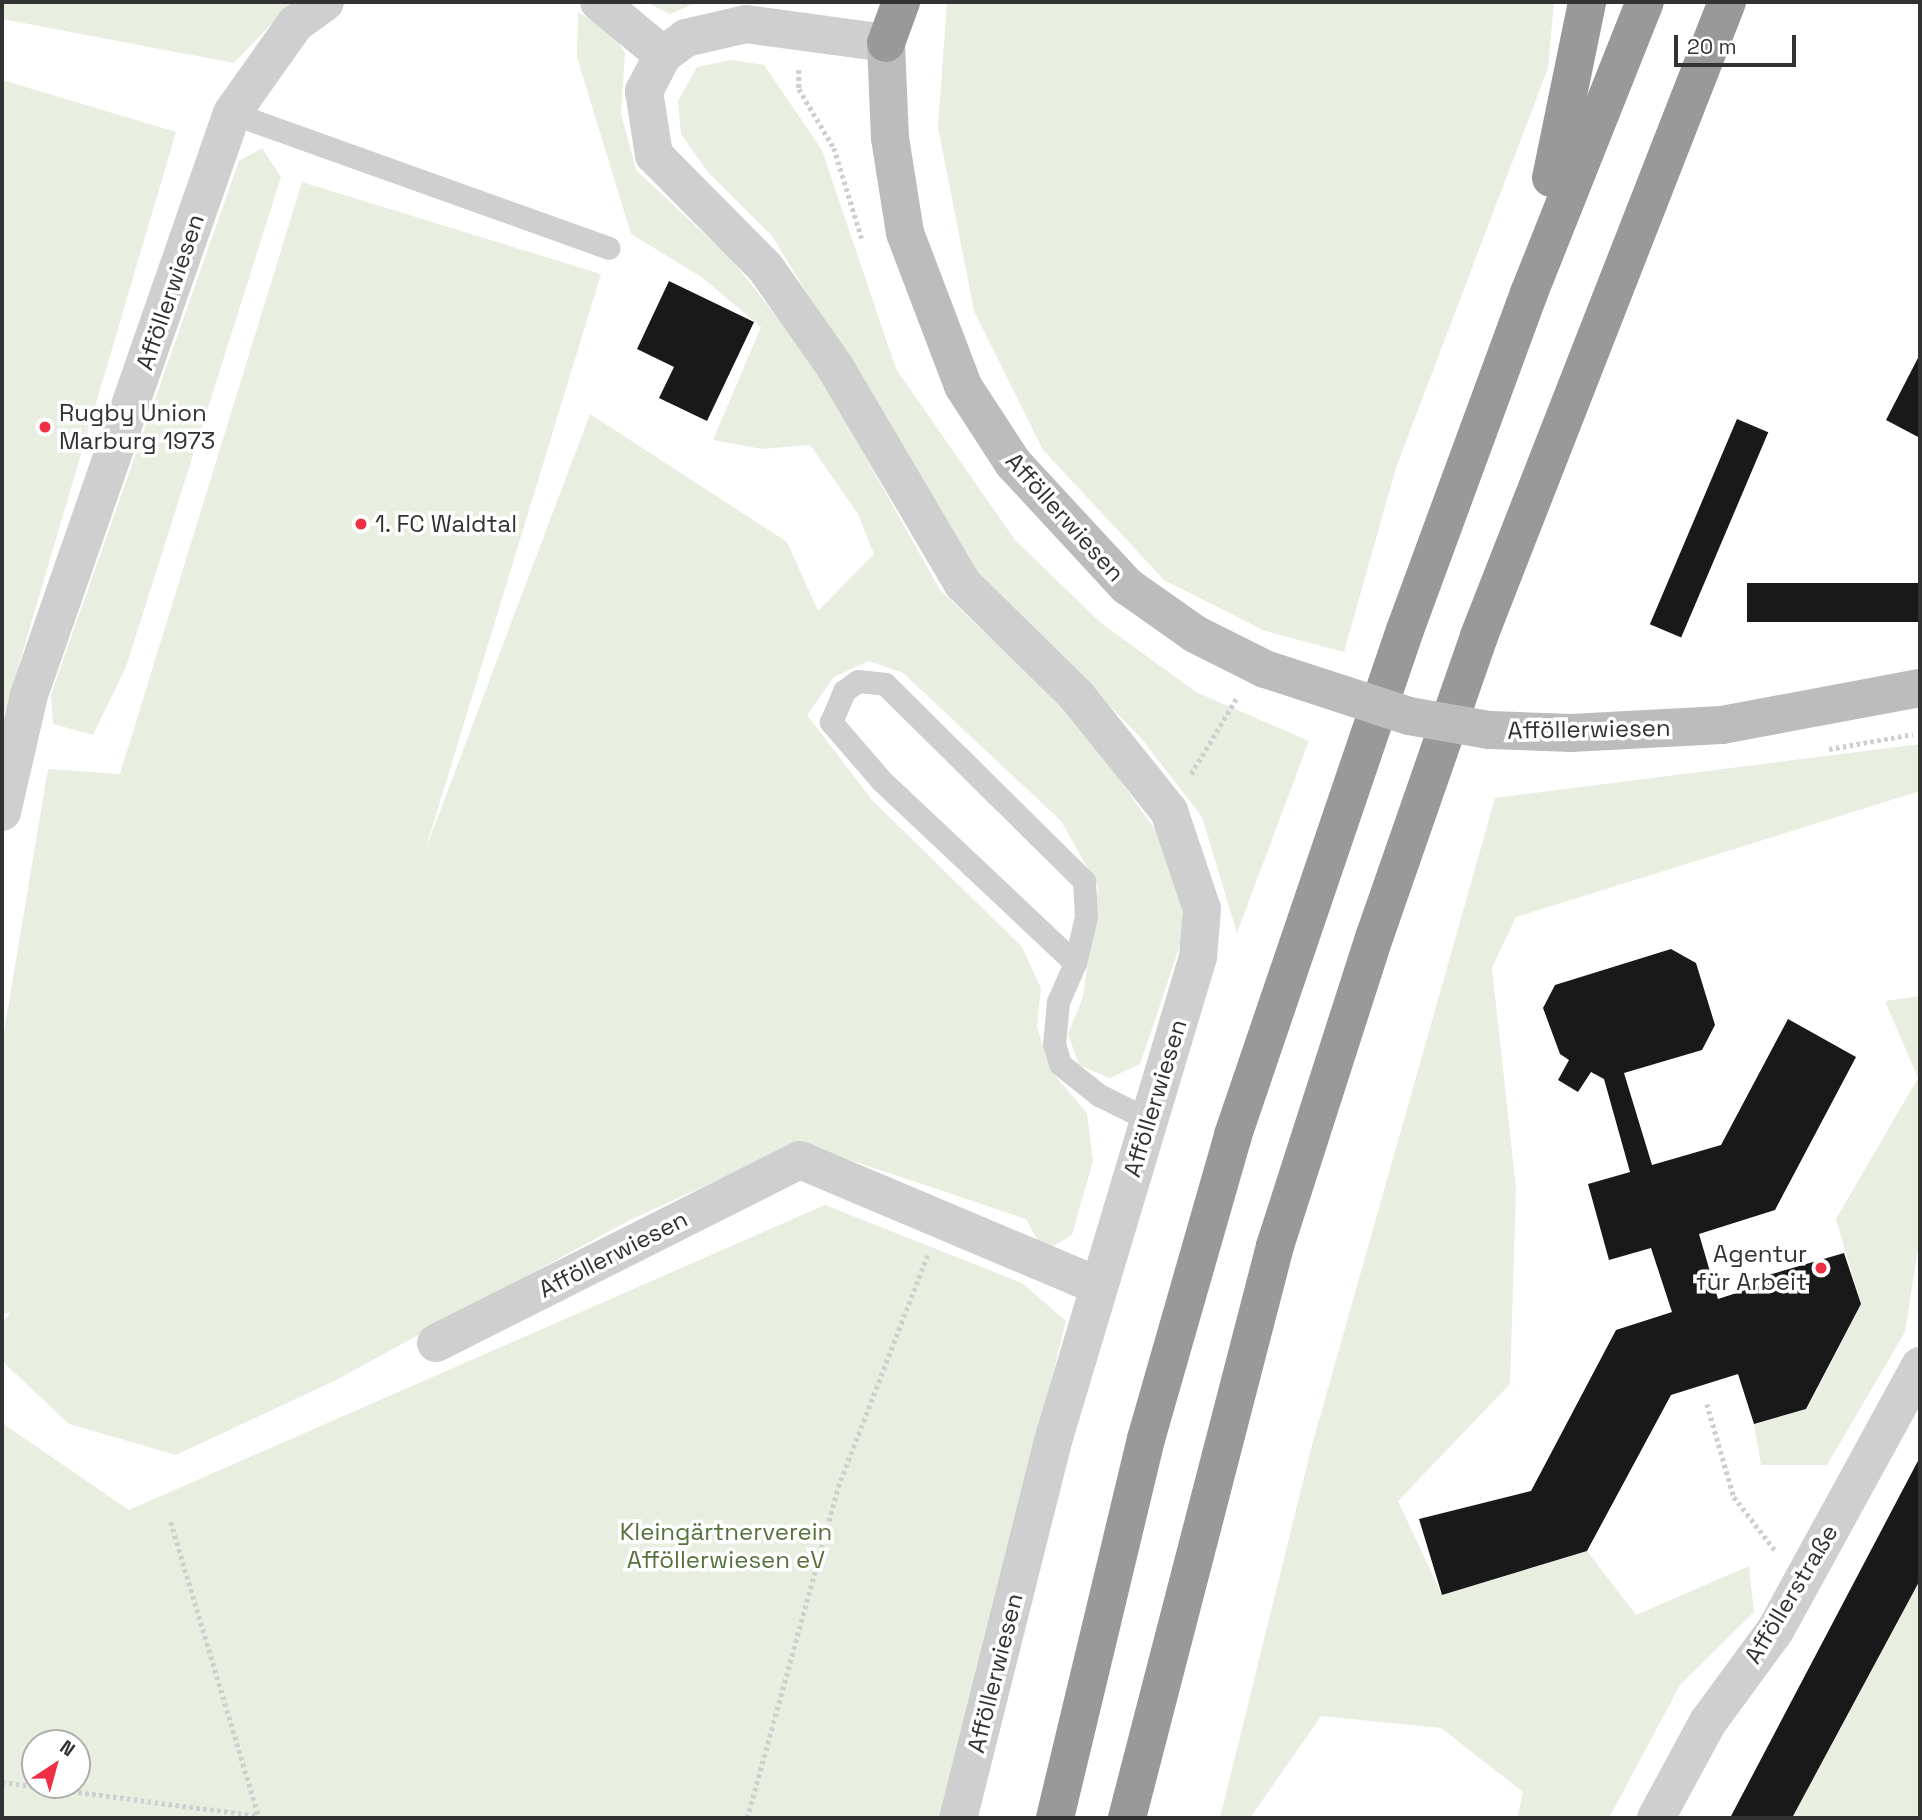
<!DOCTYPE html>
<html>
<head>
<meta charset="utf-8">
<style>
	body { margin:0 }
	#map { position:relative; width:1922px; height:1820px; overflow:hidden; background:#fff; font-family:"Space Grotesk",sans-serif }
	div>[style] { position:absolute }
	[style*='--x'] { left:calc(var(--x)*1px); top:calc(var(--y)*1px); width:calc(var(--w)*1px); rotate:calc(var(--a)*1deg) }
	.green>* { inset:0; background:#e8efe0 }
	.building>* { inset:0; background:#191919; transform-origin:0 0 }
	.path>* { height:4.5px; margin-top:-2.25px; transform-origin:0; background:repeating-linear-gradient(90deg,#cfcfcf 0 3.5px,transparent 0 7px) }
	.lane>* { height:23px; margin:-11.5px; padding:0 11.5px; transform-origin:11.5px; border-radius:11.5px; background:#cfcfcf }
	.street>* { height:38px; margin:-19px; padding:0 19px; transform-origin:19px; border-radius:19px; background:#cfcfcf }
	.secondary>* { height:38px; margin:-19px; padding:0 19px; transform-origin:19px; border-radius:19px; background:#bcbcbc }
	.highway>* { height:38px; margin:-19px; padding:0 19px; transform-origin:19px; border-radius:19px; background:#999 }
	.secondary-bridge>* { height:38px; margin:-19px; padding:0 19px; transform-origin:19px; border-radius:19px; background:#bcbcbc }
	.dots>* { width:19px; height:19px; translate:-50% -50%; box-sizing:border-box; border:4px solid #fff; border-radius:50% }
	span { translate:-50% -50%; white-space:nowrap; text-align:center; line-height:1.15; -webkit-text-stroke:7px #fff; paint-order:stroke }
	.street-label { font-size:24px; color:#323232 }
	.poi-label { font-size:24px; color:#323232 }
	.left { translate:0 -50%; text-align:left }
	.right { translate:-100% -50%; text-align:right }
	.park-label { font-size:24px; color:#56713c }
	.frame { position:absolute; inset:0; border:4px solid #323232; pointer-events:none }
	.north { position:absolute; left:21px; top:1729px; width:70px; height:70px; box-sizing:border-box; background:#fff; border:2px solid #adadad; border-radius:50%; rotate:36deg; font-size:19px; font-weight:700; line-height:28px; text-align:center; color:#323232 }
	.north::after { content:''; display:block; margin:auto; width:24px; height:32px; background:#ee2f43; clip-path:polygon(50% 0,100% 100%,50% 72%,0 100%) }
	.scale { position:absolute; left:1674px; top:35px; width:122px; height:32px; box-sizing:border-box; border:4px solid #323232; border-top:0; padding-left:9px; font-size:21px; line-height:24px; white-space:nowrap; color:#323232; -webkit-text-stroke:5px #fff; paint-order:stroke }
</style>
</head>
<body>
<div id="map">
	<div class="green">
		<div style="clip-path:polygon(2px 2px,292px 2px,234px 63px,2px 19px)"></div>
		<div style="clip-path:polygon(646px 2px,698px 2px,670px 14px)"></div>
		<div style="clip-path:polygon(947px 2px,1554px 2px,1548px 68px,1396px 468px,1344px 652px,1265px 631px,1164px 580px,1043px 450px,974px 311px,938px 127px)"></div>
		<div style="clip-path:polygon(578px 12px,614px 35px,625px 53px,621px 113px,636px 170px,731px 259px,813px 363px,940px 590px,1074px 717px,1160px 836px,1183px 896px,1181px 942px,1146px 1047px,1140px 1064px,1110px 1078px,1079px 1065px,1068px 1034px,1083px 997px,1098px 886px,1061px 821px,903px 673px,869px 661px,834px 677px,807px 715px,872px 800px,1022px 947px,1041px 988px,1037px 1027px,1051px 1071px,1087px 1113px,1093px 1161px,1072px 1235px,1044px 1252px,1026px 1219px,799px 1143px,630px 1220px,334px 1381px,176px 1455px,69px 1424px,2px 1361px,2px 1323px,10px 1313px,2px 1313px,2px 1044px,48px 769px,120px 774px,302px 182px,601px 274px,425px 851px,590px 414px,787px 542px,818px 611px,874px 554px,858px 514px,810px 445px,762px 449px,713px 440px,761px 327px,703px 278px,631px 234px,577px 57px)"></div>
		<div style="clip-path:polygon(731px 60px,764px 65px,822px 150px,896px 369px,1015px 540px,1101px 623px,1196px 692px,1309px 741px,1237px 933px,1202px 817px,1141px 738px,975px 569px,772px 236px,707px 171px,681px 134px,678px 101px,697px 67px)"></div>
		<div style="clip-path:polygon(2px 80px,176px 132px,2px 722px)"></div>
		<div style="clip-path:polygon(262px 148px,281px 177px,126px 667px,93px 735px,53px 724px,51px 694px,239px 161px)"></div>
		<div style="clip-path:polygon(1920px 744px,1920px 791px,1516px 917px,1492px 968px,1516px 1188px,1510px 1384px,1398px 1501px,1442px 1595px,1587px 1551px,1636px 1615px,1749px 1566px,1754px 1612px,1680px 1685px,1609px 1818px,1517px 1818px,1523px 1792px,1441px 1728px,1321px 1716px,1250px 1818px,1220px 1818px,1312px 1445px,1495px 798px)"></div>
		<div style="clip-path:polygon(1920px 996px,1920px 1236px,1905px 1332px,1827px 1465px,1761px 1465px,1754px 1424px,1807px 1409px,1861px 1305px,1836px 1219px,1918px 1078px,1885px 1001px)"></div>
		<div style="clip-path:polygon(evenodd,825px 1205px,1022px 1283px,1066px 1321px,943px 1818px,2px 1818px,2px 1423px,129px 1510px,825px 1205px,35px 1743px,77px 1743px,77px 1785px,35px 1785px,35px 1743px)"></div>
		<div style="clip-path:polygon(1920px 1580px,1920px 1818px,1792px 1818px,1832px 1744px)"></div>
	</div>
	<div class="building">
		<div style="clip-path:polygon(669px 281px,754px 322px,707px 421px,659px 398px,674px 367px,637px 349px)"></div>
		<div style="clip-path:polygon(1920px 354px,1920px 438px,1886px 420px)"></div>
		<div style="left:1737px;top:419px;width:34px;height:223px;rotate:23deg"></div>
		<div style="left:1920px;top:583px;width:39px;height:173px;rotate:90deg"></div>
		<div style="clip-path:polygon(1671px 949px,1696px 963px,1715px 1025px,1702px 1050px,1624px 1073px,1652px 1165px,1721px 1145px,1788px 1019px,1856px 1057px,1775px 1210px,1699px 1234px,1718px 1299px,1758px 1286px,1765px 1276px,1844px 1253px,1861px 1304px,1806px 1409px,1754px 1424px,1738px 1374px,1671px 1395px,1587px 1551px,1442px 1595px,1419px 1519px,1531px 1491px,1616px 1330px,1672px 1312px,1651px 1248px,1609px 1260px,1588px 1184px,1630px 1172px,1604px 1079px,1591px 1072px,1578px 1092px,1558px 1080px,1569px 1060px,1560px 1054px,1543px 1008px,1555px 985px)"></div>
		<div style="clip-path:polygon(1920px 1457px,1920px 1580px,1792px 1818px,1730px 1818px)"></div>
	</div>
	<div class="path">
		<div style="--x:799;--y:70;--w:19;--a:90"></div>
		<div style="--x:799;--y:89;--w:69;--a:59.3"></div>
		<div style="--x:834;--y:148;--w:95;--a:72.9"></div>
		<div style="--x:1829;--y:749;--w:85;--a:-10.1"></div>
		<div style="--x:1191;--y:774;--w:90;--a:-59.1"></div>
		<div style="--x:1707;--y:1404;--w:97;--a:73.8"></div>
		<div style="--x:1734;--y:1497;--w:67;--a:52.3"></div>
		<div style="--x:171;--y:1522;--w:309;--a:73.4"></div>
		<div style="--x:2;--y:1782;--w:259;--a:7.5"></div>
		<div style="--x:747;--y:1818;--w:343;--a:-74.6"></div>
		<div style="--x:838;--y:1487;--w:248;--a:-68.9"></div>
	</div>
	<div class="lane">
		<div style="--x:232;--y:113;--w:400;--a:19.7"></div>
		<div style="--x:1075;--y:963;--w:267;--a:-136.7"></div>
		<div style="--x:881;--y:780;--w:77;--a:-130.8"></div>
		<div style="--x:831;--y:722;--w:34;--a:-67"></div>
		<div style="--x:844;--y:691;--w:17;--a:-36"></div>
		<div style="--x:858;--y:681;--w:27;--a:6"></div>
		<div style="--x:885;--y:684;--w:280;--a:44.7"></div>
		<div style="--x:1084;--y:881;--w:36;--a:87"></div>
		<div style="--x:1086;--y:917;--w:47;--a:103.4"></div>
		<div style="--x:1075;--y:963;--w:43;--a:113.6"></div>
		<div style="--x:1058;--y:1002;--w:42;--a:95.4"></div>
		<div style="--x:1054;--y:1044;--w:21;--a:73"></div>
		<div style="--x:1060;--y:1064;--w:50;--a:38.5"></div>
		<div style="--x:1099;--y:1095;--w:56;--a:26.6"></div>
	</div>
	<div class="street">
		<div style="--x:599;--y:2;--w:83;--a:39.6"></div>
		<div style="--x:886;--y:43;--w:141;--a:-172.3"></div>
		<div style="--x:746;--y:24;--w:62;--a:166.9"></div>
		<div style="--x:686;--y:38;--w:29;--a:144"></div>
		<div style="--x:663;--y:55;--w:41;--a:117.8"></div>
		<div style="--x:644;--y:91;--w:65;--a:81.1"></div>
		<div style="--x:654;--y:155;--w:158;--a:45.3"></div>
		<div style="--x:765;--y:267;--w:122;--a:55"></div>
		<div style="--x:835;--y:367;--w:252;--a:59.5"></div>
		<div style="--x:963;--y:584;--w:158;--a:44.5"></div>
		<div style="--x:1076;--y:695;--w:149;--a:51.3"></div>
		<div style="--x:1169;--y:811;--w:103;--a:71.4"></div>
		<div style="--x:1202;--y:909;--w:48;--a:94.8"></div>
		<div style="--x:1198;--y:957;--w:505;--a:106.68"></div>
		<div style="--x:1053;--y:1441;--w:389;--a:104.1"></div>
		<div style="--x:2;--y:812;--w:120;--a:-77"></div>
		<div style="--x:29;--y:695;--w:616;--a:-70.77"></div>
		<div style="--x:232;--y:113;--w:109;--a:-54.7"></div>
		<div style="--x:295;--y:24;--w:37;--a:-36"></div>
		<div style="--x:436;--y:1343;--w:407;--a:-26.7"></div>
		<div style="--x:800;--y:1160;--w:324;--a:22.9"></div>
		<div style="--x:1656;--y:1818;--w:109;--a:-61.6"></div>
		<div style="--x:1708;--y:1722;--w:115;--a:-53.8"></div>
		<div style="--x:1776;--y:1629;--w:300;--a:-61.3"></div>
	</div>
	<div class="secondary">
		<div style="--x:886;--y:43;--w:95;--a:87.6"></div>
		<div style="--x:890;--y:138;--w:96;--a:81"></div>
		<div style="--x:905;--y:233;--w:164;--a:69.2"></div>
		<div style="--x:963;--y:386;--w:92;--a:57"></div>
		<div style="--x:1013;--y:463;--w:168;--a:47.2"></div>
		<div style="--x:1127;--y:586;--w:83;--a:35.2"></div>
		<div style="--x:1195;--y:634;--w:78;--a:26.6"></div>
		<div style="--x:1571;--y:733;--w:151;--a:-3"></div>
		<div style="--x:1722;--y:725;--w:201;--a:-10.6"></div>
	</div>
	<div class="highway">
		<div style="--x:886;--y:43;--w:44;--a:-69.9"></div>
		<div style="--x:1551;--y:178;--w:180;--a:-78.4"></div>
		<div style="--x:1055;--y:1818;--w:390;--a:-76.5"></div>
		<div style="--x:1146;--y:1439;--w:316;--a:-74"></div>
		<div style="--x:1233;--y:1135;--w:533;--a:-71.19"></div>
		<div style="--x:1405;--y:630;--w:359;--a:-69.8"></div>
		<div style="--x:1529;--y:293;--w:313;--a:-68.3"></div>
		<div style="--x:1127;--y:1818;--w:591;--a:-75.49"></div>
		<div style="--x:1275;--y:1246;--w:327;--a:-72.2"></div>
		<div style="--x:1375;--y:935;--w:317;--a:-70.8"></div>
		<div style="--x:1479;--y:636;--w:681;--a:-68.64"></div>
	</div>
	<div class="secondary-bridge">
		<div style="--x:1265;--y:669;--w:151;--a:18.1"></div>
		<div style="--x:1409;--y:716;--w:81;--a:9.9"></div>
		<div style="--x:1489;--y:730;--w:82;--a:2.1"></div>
	</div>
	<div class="dots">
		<div style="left:45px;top:427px;background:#ee2f43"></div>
		<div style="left:361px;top:524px;background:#ee2f43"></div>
		<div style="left:1821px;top:1268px;background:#ee2f43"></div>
	</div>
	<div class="street-label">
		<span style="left:170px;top:292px;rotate:-71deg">Afföllerwiesen</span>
		<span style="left:1065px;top:517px;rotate:48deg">Afföllerwiesen</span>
		<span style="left:1589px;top:729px;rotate:-1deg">Afföllerwiesen</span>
		<span style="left:1155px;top:1098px;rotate:-73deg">Afföllerwiesen</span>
		<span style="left:613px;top:1254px;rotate:-27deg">Afföllerwiesen</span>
		<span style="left:1791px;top:1594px;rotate:-59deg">Afföllerstraße</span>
		<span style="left:995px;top:1673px;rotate:-76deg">Afföllerwiesen</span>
	</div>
	<div class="poi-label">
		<span class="left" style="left:59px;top:427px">Rugby Union<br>Marburg 1973</span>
		<span class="left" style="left:375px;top:524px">1. FC Waldtal</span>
		<span class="right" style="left:1807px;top:1268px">Agentur<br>für Arbeit</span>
	</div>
	<div class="park-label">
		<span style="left:726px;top:1546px">Kleingärtnerverein<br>Afföllerwiesen eV</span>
	</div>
	<div class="frame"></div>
	<div class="north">N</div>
	<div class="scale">20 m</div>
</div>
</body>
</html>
